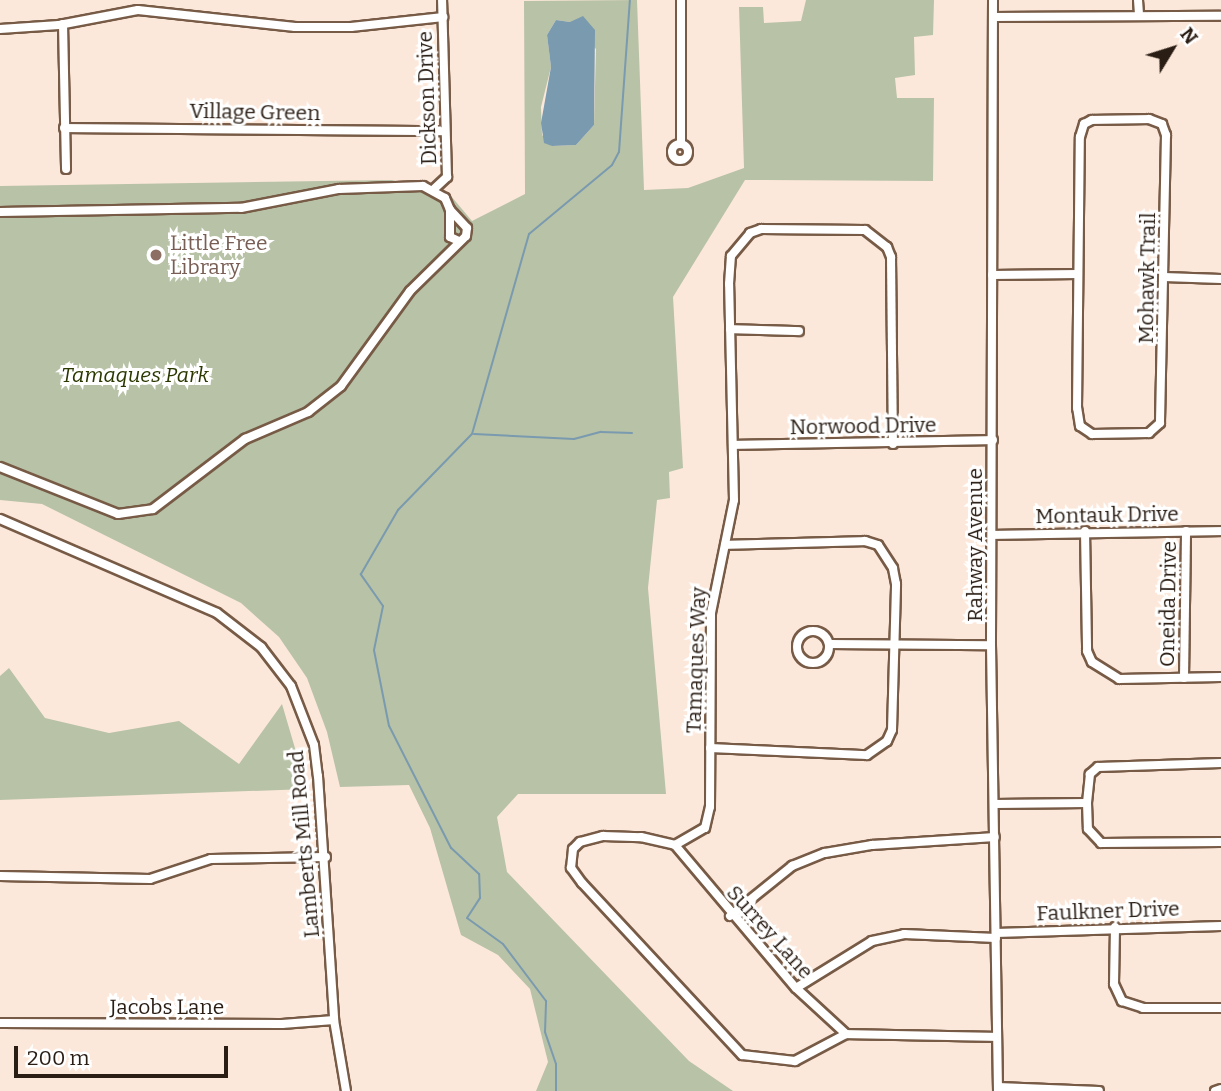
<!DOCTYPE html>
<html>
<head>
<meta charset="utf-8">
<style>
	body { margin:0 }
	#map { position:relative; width:1221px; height:1091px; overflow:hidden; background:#fce8da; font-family:Bitter,serif }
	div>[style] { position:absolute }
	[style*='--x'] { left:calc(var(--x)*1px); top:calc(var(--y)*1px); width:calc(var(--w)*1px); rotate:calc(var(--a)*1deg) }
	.green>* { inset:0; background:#b8c2a6 }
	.water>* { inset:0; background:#7a9aaf }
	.stream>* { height:2px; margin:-1px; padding:0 1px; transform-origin:1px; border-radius:1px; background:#7a9aaf }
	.roads { filter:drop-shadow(2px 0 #775b46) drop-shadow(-2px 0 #775b46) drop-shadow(0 2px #775b46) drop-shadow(0 -2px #775b46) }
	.minor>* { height:8px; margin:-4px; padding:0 4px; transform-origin:4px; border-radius:4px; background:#fff }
	.minor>.ring { margin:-4px; padding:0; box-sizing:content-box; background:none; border:8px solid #fff; border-radius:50% }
	.dots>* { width:19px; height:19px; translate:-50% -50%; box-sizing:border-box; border:4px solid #fff; border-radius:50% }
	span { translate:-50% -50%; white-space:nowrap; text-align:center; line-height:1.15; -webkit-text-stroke:6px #fff; paint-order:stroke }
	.street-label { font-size:21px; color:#291d14 }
	.education-label { font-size:21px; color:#785e54 }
	.left { translate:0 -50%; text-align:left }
	.park-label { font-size:21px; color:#2a3800; font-style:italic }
	.north { position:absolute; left:1137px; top:14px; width:70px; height:70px; -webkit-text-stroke:5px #fff; paint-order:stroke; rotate:52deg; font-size:19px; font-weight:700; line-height:28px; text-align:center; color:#291d14 }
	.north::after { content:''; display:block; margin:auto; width:24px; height:32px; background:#291d14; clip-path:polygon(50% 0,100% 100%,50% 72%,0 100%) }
	.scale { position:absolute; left:14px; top:1046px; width:214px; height:32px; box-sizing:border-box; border:4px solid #291d14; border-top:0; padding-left:9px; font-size:21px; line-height:24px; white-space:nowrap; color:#291d14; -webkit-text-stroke:5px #fff; paint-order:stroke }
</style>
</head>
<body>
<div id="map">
	<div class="green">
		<div style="clip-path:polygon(evenodd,637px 0,644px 190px,688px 188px,744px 168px,739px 7px,763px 7px,764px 23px,801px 21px,806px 0,934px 0,933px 35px,914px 37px,915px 75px,895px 78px,897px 98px,934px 98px,933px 181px,745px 180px,673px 297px,683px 468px,669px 472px,670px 498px,657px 500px,648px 588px,666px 794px,518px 794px,497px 817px,507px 872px,689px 1061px,733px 1091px,536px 1091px,548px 1062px,530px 989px,498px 955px,461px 935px,430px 828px,409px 785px,340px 787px,327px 732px,307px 678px,279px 637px,241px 603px,42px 504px,0 500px,0 186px,392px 180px,451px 196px,472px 221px,525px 194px,524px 1px,637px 0,556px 20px,570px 22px,596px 49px,594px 125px,576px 145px,552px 146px,542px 135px,541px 107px,551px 67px,547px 35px,556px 20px)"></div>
		<div style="clip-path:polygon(9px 668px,45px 718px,109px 733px,179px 721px,239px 764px,282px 704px,307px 789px,0 800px,0 676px)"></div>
	</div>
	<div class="water">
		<div style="clip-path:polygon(583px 16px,595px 30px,594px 125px,576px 145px,552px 146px,544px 143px,541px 123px,551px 67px,547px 35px,556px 20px,570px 22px)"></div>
	</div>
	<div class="stream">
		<div style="--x:474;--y:434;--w:100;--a:2.9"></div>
		<div style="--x:574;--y:439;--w:28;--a:-15"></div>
		<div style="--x:601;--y:432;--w:31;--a:2"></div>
		<div style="--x:556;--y:1091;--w:27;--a:-90"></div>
		<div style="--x:556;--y:1064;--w:34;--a:-109"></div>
		<div style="--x:545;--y:1032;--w:31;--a:-88"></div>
		<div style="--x:546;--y:1001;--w:71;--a:-127"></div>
		<div style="--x:503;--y:944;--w:44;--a:-144.2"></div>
		<div style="--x:467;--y:918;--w:24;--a:-57"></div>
		<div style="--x:480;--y:898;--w:24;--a:-92"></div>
		<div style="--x:479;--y:874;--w:38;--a:-137"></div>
		<div style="--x:451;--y:848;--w:137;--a:-116.9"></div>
		<div style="--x:389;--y:726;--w:77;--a:-101.2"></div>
		<div style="--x:374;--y:650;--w:45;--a:-78.4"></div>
		<div style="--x:383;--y:606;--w:39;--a:-125"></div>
		<div style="--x:361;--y:574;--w:74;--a:-60"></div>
		<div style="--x:398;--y:510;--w:106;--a:-45.8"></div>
		<div style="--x:472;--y:434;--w:208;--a:-74.1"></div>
		<div style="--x:529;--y:234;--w:108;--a:-39.7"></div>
		<div style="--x:612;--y:165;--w:15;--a:-62"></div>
		<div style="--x:619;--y:152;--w:152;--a:-85.9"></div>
	</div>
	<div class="roads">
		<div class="minor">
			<div style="--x:993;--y:0;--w:645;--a:90.18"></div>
			<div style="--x:991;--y:645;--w:446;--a:89.1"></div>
			<div style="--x:1138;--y:0;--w:16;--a:86"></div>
			<div style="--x:993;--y:17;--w:228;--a:-0.3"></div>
			<div style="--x:63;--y:24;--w:145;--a:88.8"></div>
			<div style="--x:0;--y:29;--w:59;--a:-3.9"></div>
			<div style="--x:59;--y:25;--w:80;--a:-10.8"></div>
			<div style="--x:138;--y:10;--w:158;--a:6.2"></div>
			<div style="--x:295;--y:27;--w:56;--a:0"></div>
			<div style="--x:351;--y:27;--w:93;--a:-6.2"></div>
			<div style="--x:1149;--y:119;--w:14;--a:21"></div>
			<div style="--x:1162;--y:124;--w:12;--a:70"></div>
			<div style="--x:1166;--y:135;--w:288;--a:91.2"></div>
			<div style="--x:1160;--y:423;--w:15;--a:138"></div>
			<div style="--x:1149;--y:433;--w:57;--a:179"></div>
			<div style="--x:1092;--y:434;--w:14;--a:-146"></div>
			<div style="--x:1080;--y:426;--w:18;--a:-99"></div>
			<div style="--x:1077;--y:408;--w:271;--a:-89.4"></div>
			<div style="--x:1080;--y:137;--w:14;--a:-73"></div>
			<div style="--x:1084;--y:124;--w:9;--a:-27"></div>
			<div style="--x:1092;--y:120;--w:57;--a:-1"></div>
			<div style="--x:64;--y:128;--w:381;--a:0.5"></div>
			<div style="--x:681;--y:143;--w:143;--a:-90"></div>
			<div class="ring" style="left:672px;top:144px;width:8px;height:8px"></div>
			<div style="--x:434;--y:189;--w:18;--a:-43"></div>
			<div style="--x:447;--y:177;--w:177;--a:-91.6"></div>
			<div style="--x:0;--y:212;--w:241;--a:-1"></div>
			<div style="--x:241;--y:208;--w:100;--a:-11"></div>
			<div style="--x:339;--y:189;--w:84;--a:-2"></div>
			<div style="--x:423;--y:186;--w:25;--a:29"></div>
			<div style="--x:445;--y:198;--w:13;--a:67"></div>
			<div style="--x:450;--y:210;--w:27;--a:90"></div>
			<div style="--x:450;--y:237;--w:10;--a:24"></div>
			<div style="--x:992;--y:275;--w:86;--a:-0.7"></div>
			<div style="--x:1164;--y:277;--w:57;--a:2"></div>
			<div style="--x:730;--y:329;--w:69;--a:1.7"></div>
			<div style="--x:733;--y:445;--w:260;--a:-1.1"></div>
			<div style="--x:0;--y:467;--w:127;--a:21.7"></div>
			<div style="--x:118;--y:514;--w:35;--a:-8"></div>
			<div style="--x:153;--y:509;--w:116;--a:-37.3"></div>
			<div style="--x:245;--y:439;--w:69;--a:-23.2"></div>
			<div style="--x:308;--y:412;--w:42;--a:-38.2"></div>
			<div style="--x:341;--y:386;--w:117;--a:-54"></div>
			<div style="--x:410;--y:291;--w:78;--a:-44.5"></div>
			<div style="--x:466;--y:236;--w:8;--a:-83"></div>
			<div style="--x:467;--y:228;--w:25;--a:-133"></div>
			<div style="--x:0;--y:519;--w:236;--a:23.4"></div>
			<div style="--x:217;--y:613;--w:56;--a:37.7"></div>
			<div style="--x:261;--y:647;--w:49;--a:52.4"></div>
			<div style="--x:291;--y:686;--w:63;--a:68.7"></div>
			<div style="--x:314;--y:745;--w:31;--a:83"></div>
			<div style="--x:318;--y:776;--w:245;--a:86.2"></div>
			<div style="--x:334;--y:1020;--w:72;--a:80.4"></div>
			<div style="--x:1085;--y:531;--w:120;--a:89"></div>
			<div style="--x:1087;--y:651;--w:12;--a:66"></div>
			<div style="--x:1092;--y:662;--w:32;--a:32"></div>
			<div style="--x:1119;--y:679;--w:102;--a:-1.1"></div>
			<div style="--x:993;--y:535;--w:228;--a:-1"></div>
			<div class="ring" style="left:797px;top:631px;width:24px;height:24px"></div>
			<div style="--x:829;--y:644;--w:162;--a:0.4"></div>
			<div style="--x:1184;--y:678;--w:147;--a:-89.2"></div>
			<div style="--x:710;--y:748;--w:157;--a:2.6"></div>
			<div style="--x:867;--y:755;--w:24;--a:-35"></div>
			<div style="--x:887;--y:741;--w:12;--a:-66"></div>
			<div style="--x:892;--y:730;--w:146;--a:-88.4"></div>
			<div style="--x:896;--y:584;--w:16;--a:-101"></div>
			<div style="--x:893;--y:568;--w:27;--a:-123"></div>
			<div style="--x:878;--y:545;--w:14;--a:-163"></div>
			<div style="--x:865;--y:541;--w:140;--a:178.4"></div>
			<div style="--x:1221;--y:763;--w:123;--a:178.1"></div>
			<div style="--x:1098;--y:767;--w:11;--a:139"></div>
			<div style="--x:1090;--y:774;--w:29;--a:96"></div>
			<div style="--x:1087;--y:803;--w:26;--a:88"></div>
			<div style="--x:1088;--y:829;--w:19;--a:47"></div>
			<div style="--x:1101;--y:843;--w:120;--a:-0.5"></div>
			<div style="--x:995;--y:804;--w:92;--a:-0.6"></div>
			<div style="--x:675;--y:845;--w:187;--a:49.8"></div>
			<div style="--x:796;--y:988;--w:68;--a:42.6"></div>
			<div style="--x:0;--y:876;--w:150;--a:1.1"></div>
			<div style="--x:150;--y:879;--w:64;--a:-18.2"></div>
			<div style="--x:211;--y:859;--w:115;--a:-1"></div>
			<div style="--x:730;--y:916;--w:80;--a:-38.9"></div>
			<div style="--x:792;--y:866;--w:35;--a:-22"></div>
			<div style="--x:825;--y:853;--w:48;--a:-9.7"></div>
			<div style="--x:872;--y:845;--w:123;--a:-3.7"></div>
			<div style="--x:1115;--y:927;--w:57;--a:91"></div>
			<div style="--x:1114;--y:984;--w:19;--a:65"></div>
			<div style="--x:1122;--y:1001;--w:22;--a:18"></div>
			<div style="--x:1143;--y:1008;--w:78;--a:0"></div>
			<div style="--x:996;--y:933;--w:225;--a:-1.8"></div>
			<div style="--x:796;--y:988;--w:89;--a:-31.7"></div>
			<div style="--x:872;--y:941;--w:33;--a:-12"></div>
			<div style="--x:904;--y:934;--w:92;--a:2.5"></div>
			<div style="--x:0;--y:1023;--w:282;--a:0.2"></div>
			<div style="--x:282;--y:1024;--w:52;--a:-4.4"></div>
			<div style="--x:846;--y:1034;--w:58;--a:152.1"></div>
			<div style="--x:795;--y:1061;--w:53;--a:-173.5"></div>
			<div style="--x:742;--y:1055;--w:235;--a:-132.9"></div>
			<div style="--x:582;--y:883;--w:19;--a:-126"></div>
			<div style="--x:571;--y:868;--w:19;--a:-84"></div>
			<div style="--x:573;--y:849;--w:10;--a:-45"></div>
			<div style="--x:580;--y:842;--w:24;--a:-15"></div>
			<div style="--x:603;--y:836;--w:38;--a:2"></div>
			<div style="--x:641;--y:837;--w:35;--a:13"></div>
			<div style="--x:675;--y:845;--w:34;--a:-30"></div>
			<div style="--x:705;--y:828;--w:22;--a:-77"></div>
			<div style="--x:710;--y:807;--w:194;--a:-89.7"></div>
			<div style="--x:711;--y:613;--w:115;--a:-78.5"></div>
			<div style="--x:734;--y:500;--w:216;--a:-91.3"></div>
			<div style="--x:729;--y:284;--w:28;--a:-86"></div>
			<div style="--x:731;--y:256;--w:30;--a:-50"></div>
			<div style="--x:750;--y:233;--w:12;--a:-20"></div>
			<div style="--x:761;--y:229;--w:104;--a:0.6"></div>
			<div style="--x:865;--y:230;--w:28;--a:38"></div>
			<div style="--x:887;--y:247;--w:11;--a:68"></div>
			<div style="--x:891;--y:257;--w:187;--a:89.4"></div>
			<div style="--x:846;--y:1034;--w:151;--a:1.1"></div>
			<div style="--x:998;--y:1087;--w:101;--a:2.3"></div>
			<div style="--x:1215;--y:1091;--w:6;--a:-18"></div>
		</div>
	</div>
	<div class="dots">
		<div style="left:156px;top:255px;background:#8d6e63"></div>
	</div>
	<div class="street-label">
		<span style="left:427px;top:98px;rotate:-92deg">Dickson Drive</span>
		<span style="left:255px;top:112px;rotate:1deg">Village Green</span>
		<span style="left:1147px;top:278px;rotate:-89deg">Mohawk Trail</span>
		<span style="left:863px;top:426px;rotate:-1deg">Norwood Drive</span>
		<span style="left:1107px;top:515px;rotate:-1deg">Montauk Drive</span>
		<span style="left:975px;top:545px;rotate:-90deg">Rahway Avenue</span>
		<span style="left:1168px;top:604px;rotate:-89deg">Oneida Drive</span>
		<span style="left:696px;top:660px;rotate:-88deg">Tamaques Way</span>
		<span style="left:304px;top:844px;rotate:-95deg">Lamberts Mill Road</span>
		<span style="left:1108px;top:911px;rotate:-2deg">Faulkner Drive</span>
		<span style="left:770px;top:932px;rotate:48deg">Surrey Lane</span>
		<span style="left:167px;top:1007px">Jacobs Lane</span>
	</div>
	<div class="education-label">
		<span class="left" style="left:170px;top:255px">Little Free<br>Library</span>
	</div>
	<div class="park-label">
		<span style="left:135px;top:375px">Tamaques Park</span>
	</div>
	<div class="north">N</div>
	<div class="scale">200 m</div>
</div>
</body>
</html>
